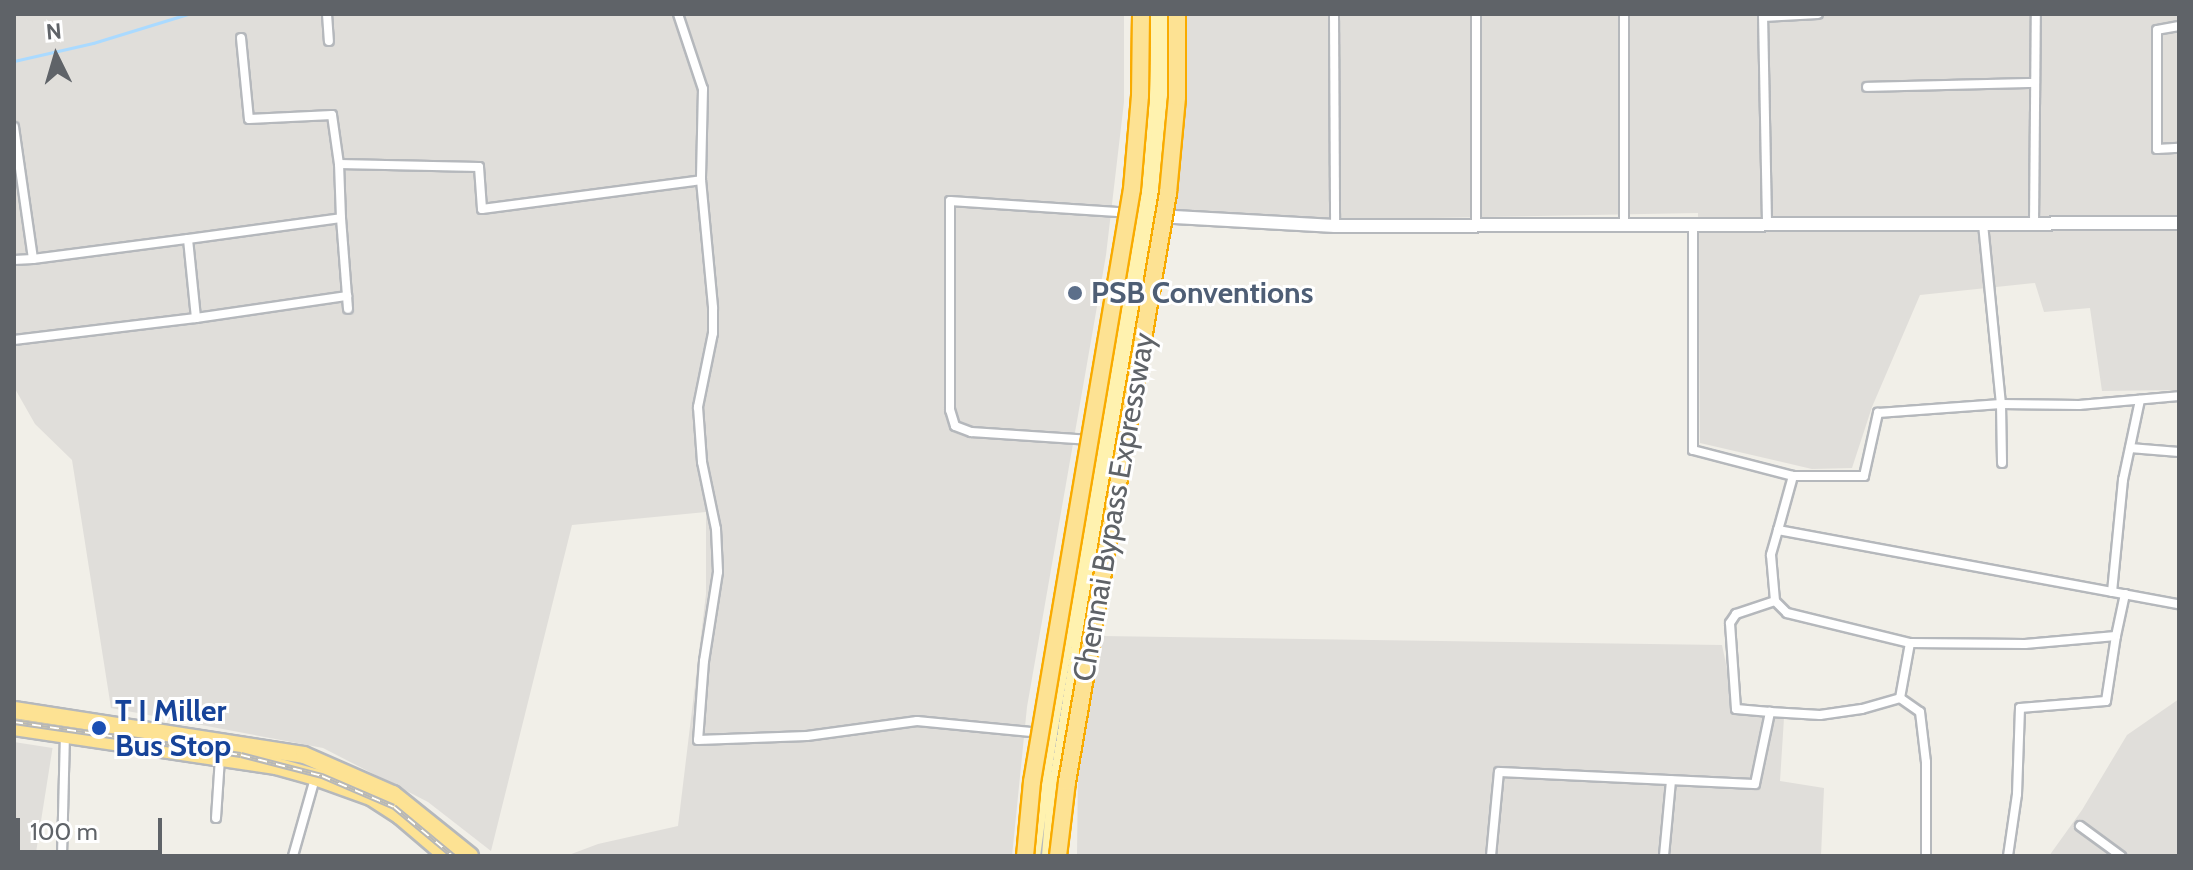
<!DOCTYPE html>
<html>
<head>
<meta charset="utf-8">
<style>
	body { margin:0 }
	#map { position:relative; width:2193px; height:870px; overflow:hidden; background:#f1efe8; font-family:Cabin,sans-serif }
	div>[style] { position:absolute }
	[style*='--x'] { left:calc(var(--x)*1px); top:calc(var(--y)*1px); width:calc(var(--w)*1px); rotate:calc(var(--a)*1deg) }
	.industrial>* { inset:0; background:#e0deda; transform-origin:0 0 }
	.stream>* { height:3px; margin:-1.5px; padding:0 1.5px; transform-origin:1.5px; border-radius:1.5px; background:#aadaff }
	.roads { filter:drop-shadow(2px 0 #b5b8bc) drop-shadow(-2px 0 #b5b8bc) drop-shadow(0 2px #b5b8bc) drop-shadow(0 -2px #b5b8bc) }
	.street>* { height:8px; margin:-4px; padding:0 4px; transform-origin:4px; border-radius:4px; background:#fff }
	.secondary>* { height:12px; margin:-6px; padding:0 6px; transform-origin:6px; border-radius:6px; background:#fff }
	.primary>* { height:14px; margin:-7px; padding:0 7px; transform-origin:7px; border-radius:7px; background:#fff2af }
	.highway>* { height:16px; margin:-8px; padding:0 8px; transform-origin:8px; border-radius:8px; background:#fde293 }
	.rail>* { height:6px; margin-top:-3px; transform-origin:0; background:repeating-linear-gradient(90deg,#fff 0 9px,#b6b7b8 0 18px); box-sizing:border-box; border-block:2px solid #b6b7b8 }
	.bridges { filter:drop-shadow(2px 0 #f9ab00) drop-shadow(-2px 0 #f9ab00) drop-shadow(0 2px #f9ab00) drop-shadow(0 -2px #f9ab00) }
	.highway-bridge>* { height:16px; margin:-8px; padding:0 8px; transform-origin:8px; border-radius:8px; background:#fde293 }
	.dots>* { width:22px; height:22px; translate:-50% -50%; box-sizing:border-box; border:4px solid #fff; border-radius:50% }
	span { translate:-50% -50%; white-space:nowrap; text-align:center; line-height:1.15; -webkit-text-stroke:6px #fff; paint-order:stroke }
	.service-label { font-size:30px; color:#4e5e75; font-weight:700 }
	.left { translate:0 -50%; text-align:left }
	.street-label { font-size:30px; color:#5f6368 }
	.transit-label { font-size:30px; color:#164399; font-weight:700 }
	.frame { position:absolute; inset:0; border:16px solid #5f6368; pointer-events:none }
	.north { position:absolute; left:16px; top:16px; width:80px; height:80px; -webkit-text-stroke:6px #fff; paint-order:stroke; rotate:355deg; font-size:22px; font-weight:700; line-height:32px; text-align:center; color:#5f6368 }
	.north::after { content:''; display:block; margin:auto; width:28px; height:36px; background:#5f6368; clip-path:polygon(50% 0,100% 100%,50% 72%,0 100%) }
	.scale { position:absolute; left:16px; top:818px; width:146px; height:36px; box-sizing:border-box; border:4px solid #5f6368; border-top:0; padding-left:10px; font-size:24px; line-height:28px; white-space:nowrap; color:#5f6368; -webkit-text-stroke:6px #fff; paint-order:stroke }
</style>
</head>
<body>
<div id="map">
	<div class="industrial">
		<div style="clip-path:polygon(14px 14px,1124px 14px,1124px 102px,1106px 255px,1027px 707px,1012px 856px,566px 856px,598px 844px,678px 826px,706px 594px,706px 512px,572px 525px,491px 851px,428px 802px,323px 748px,111px 708px,72px 460px,35px 424px,14px 387px)"></div>
		<div style="clip-path:polygon(1186px 14px,2179px 14px,2179px 390px,2102px 391px,2090px 308px,2044px 312px,2035px 283px,1920px 295px,1872px 407px,1852px 468px,1812px 469px,1700px 443px,1698px 213px,1325px 220px,1173px 212px,1185px 69px)"></div>
		<div style="clip-path:polygon(1102px 636px,1722px 645px,1736px 712px,1784px 718px,1780px 781px,1824px 788px,1821px 856px,1077px 856px,1078px 768px)"></div>
		<div style="clip-path:polygon(2179px 699px,2179px 856px,2049px 856px,2082px 810px,2127px 735px)"></div>
		<div style="left:14px;top:742px;width:39px;height:114px;rotate:9deg"></div>
	</div>
	<div class="stream">
		<div style="--x:14;--y:61;--w:81;--a:-12.8"></div>
		<div style="--x:93;--y:43;--w:99;--a:-17"></div>
	</div>
	<div class="roads">
		<div class="street">
			<div style="--x:327;--y:14;--w:27;--a:86"></div>
			<div style="--x:678;--y:14;--w:79;--a:71.6"></div>
			<div style="--x:703;--y:89;--w:91;--a:91.3"></div>
			<div style="--x:701;--y:180;--w:129;--a:84.6"></div>
			<div style="--x:713;--y:308;--w:25;--a:90"></div>
			<div style="--x:713;--y:333;--w:76;--a:101.5"></div>
			<div style="--x:698;--y:407;--w:55;--a:85.8"></div>
			<div style="--x:702;--y:462;--w:68;--a:78.2"></div>
			<div style="--x:716;--y:529;--w:43;--a:87.3"></div>
			<div style="--x:718;--y:572;--w:90;--a:98.9"></div>
			<div style="--x:704;--y:661;--w:79;--a:94.3"></div>
			<div style="--x:698;--y:740;--w:109;--a:-2.1"></div>
			<div style="--x:807;--y:736;--w:111;--a:-7.8"></div>
			<div style="--x:917;--y:721;--w:125;--a:5.5"></div>
			<div style="--x:1334;--y:14;--w:212;--a:89.7"></div>
			<div style="--x:1624;--y:14;--w:212;--a:90"></div>
			<div style="--x:1763;--y:14;--w:212;--a:88.9"></div>
			<div style="--x:1763;--y:17;--w:55;--a:-3.1"></div>
			<div style="--x:2179;--y:26;--w:22;--a:170"></div>
			<div style="--x:2157;--y:30;--w:119;--a:90"></div>
			<div style="--x:2157;--y:149;--w:22;--a:-3"></div>
			<div style="--x:241;--y:38;--w:81;--a:84.4"></div>
			<div style="--x:249;--y:119;--w:83;--a:-2.8"></div>
			<div style="--x:332;--y:115;--w:49;--a:81.9"></div>
			<div style="--x:1867;--y:87;--w:168;--a:-1.4"></div>
			<div style="--x:14;--y:127;--w:133;--a:81.8"></div>
			<div style="--x:33;--y:259;--w:156;--a:-7.4"></div>
			<div style="--x:341;--y:218;--w:91;--a:85.6"></div>
			<div style="--x:2034;--y:223;--w:209;--a:-89.5"></div>
			<div style="--x:1983;--y:224;--w:181;--a:84.3"></div>
			<div style="--x:2001;--y:404;--w:59;--a:89"></div>
			<div style="--x:1476;--y:226;--w:212;--a:-90"></div>
			<div style="--x:1693;--y:226;--w:224;--a:90"></div>
			<div style="--x:1693;--y:450;--w:103;--a:14.6"></div>
			<div style="--x:1793;--y:476;--w:71;--a:0"></div>
			<div style="--x:1864;--y:476;--w:65;--a:-77.5"></div>
			<div style="--x:1878;--y:413;--w:123;--a:-4.2"></div>
			<div style="--x:2001;--y:404;--w:78;--a:0.7"></div>
			<div style="--x:2079;--y:405;--w:100;--a:-5.1"></div>
			<div style="--x:14;--y:260;--w:19;--a:-3"></div>
			<div style="--x:196;--y:318;--w:153;--a:-8.3"></div>
			<div style="--x:14;--y:340;--w:183;--a:-6.9"></div>
			<div style="--x:196;--y:318;--w:79;--a:-95.8"></div>
			<div style="--x:188;--y:239;--w:154;--a:-7.8"></div>
			<div style="--x:341;--y:218;--w:54;--a:-92.1"></div>
			<div style="--x:339;--y:164;--w:140;--a:1.2"></div>
			<div style="--x:479;--y:167;--w:42;--a:85.9"></div>
			<div style="--x:482;--y:209;--w:221;--a:-7.5"></div>
			<div style="--x:1091;--y:440;--w:120;--a:-176.2"></div>
			<div style="--x:971;--y:432;--w:17;--a:-159"></div>
			<div style="--x:955;--y:426;--w:17;--a:-107"></div>
			<div style="--x:950;--y:410;--w:209;--a:-90"></div>
			<div style="--x:950;--y:201;--w:179;--a:3.8"></div>
			<div style="--x:2130;--y:448;--w:49;--a:4.7"></div>
			<div style="--x:1793;--y:476;--w:56;--a:105.5"></div>
			<div style="--x:1778;--y:530;--w:408;--a:10.5"></div>
			<div style="--x:1778;--y:530;--w:26;--a:106"></div>
			<div style="--x:1771;--y:555;--w:46;--a:85"></div>
			<div style="--x:1775;--y:601;--w:17;--a:45"></div>
			<div style="--x:1787;--y:613;--w:127;--a:13.7"></div>
			<div style="--x:1910;--y:643;--w:115;--a:0.5"></div>
			<div style="--x:2025;--y:644;--w:91;--a:-5"></div>
			<div style="--x:2116;--y:636;--w:43;--a:-77.9"></div>
			<div style="--x:2112;--y:592;--w:113;--a:-84.4"></div>
			<div style="--x:2123;--y:480;--w:82;--a:-78"></div>
			<div style="--x:1910;--y:643;--w:56;--a:100.3"></div>
			<div style="--x:1900;--y:698;--w:24;--a:35"></div>
			<div style="--x:1920;--y:712;--w:50;--a:83.2"></div>
			<div style="--x:1926;--y:762;--w:94;--a:90"></div>
			<div style="--x:1770;--y:712;--w:50;--a:3.4"></div>
			<div style="--x:1820;--y:715;--w:42;--a:-8.1"></div>
			<div style="--x:1862;--y:709;--w:40;--a:-16"></div>
			<div style="--x:216;--y:818;--w:60;--a:-86.2"></div>
			<div style="--x:2080;--y:826;--w:51;--a:36.2"></div>
			<div style="--x:62;--y:856;--w:121;--a:-88.6"></div>
			<div style="--x:293;--y:856;--w:81;--a:-74.2"></div>
			<div style="--x:1491;--y:856;--w:84;--a:-84.6"></div>
			<div style="--x:1499;--y:772;--w:256;--a:2.7"></div>
			<div style="--x:1755;--y:784;--w:74;--a:-78.2"></div>
			<div style="--x:1770;--y:712;--w:34;--a:-175"></div>
			<div style="--x:1736;--y:709;--w:86;--a:-94"></div>
			<div style="--x:1730;--y:623;--w:11;--a:-56"></div>
			<div style="--x:1736;--y:614;--w:41;--a:-18.4"></div>
			<div style="--x:1664;--y:856;--w:76;--a:-84.7"></div>
			<div style="--x:2008;--y:856;--w:63;--a:-81.7"></div>
			<div style="--x:2017;--y:794;--w:86;--a:-88"></div>
			<div style="--x:2020;--y:708;--w:86;--a:-4.7"></div>
			<div style="--x:2106;--y:701;--w:66;--a:-81.3"></div>
		</div>
		<div class="secondary">
			<div style="--x:1157;--y:216;--w:178;--a:3.2"></div>
			<div style="--x:1335;--y:226;--w:844;--a:-0.2"></div>
		</div>
		<div class="primary">
			<div style="--x:1033;--y:856;--w:123;--a:-82.1"></div>
			<div style="--x:1050;--y:734;--w:498;--a:-80.3"></div>
			<div style="--x:1134;--y:243;--w:134;--a:-84"></div>
			<div style="--x:1148;--y:110;--w:96;--a:-88.2"></div>
			<div style="--x:1049;--y:856;--w:49;--a:-85.3"></div>
			<div style="--x:1053;--y:807;--w:618;--a:-80.87"></div>
			<div style="--x:1151;--y:197;--w:76;--a:-83.2"></div>
			<div style="--x:1160;--y:122;--w:108;--a:-88.4"></div>
		</div>
		<div class="highway">
			<div style="--x:14;--y:710;--w:293;--a:8.8"></div>
			<div style="--x:304;--y:755;--w:97;--a:23.7"></div>
			<div style="--x:393;--y:794;--w:99;--a:38.8"></div>
			<div style="--x:14;--y:727;--w:265;--a:8.5"></div>
			<div style="--x:276;--y:766;--w:41;--a:15.8"></div>
			<div style="--x:315;--y:777;--w:59;--a:19.7"></div>
			<div style="--x:371;--y:797;--w:35;--a:33"></div>
			<div style="--x:400;--y:816;--w:62;--a:40.4"></div>
		</div>
	</div>
	<div class="rail">
		<div style="--x:14;--y:722;--w:229;--a:8.3"></div>
		<div style="--x:241;--y:755;--w:84;--a:14.5"></div>
		<div style="--x:322;--y:776;--w:78;--a:23.3"></div>
		<div style="--x:394;--y:807;--w:77;--a:39.7"></div>
	</div>
	<div class="bridges">
		<div class="highway-bridge">
			<div style="--x:1025;--y:856;--w:74;--a:-84.6"></div>
			<div style="--x:1032;--y:782;--w:601;--a:-80.43"></div>
			<div style="--x:1132;--y:189;--w:93;--a:-85.1"></div>
			<div style="--x:1140;--y:96;--w:82;--a:-89.3"></div>
			<div style="--x:1058;--y:856;--w:75;--a:-83.1"></div>
			<div style="--x:1067;--y:782;--w:598;--a:-80.27"></div>
			<div style="--x:1168;--y:193;--w:96;--a:-84.6"></div>
			<div style="--x:1177;--y:97;--w:83;--a:-90"></div>
		</div>
	</div>
	<div class="dots">
		<div style="left:1075px;top:293px;background:#5c6f8a"></div>
		<div style="left:99px;top:728px;background:#1a4fb4"></div>
	</div>
	<div class="service-label">
		<span class="left" style="left:1091px;top:293px">PSB Conventions</span>
	</div>
	<div class="street-label">
		<span style="left:1114px;top:507px;rotate:-80deg">Chennai Bypass Expressway</span>
	</div>
	<div class="transit-label">
		<span class="left" style="left:115px;top:728px">T I Miller<br>Bus Stop</span>
	</div>
	<div class="frame"></div>
	<div class="north">N</div>
	<div class="scale">100 m</div>
</div>
</body>
</html>
